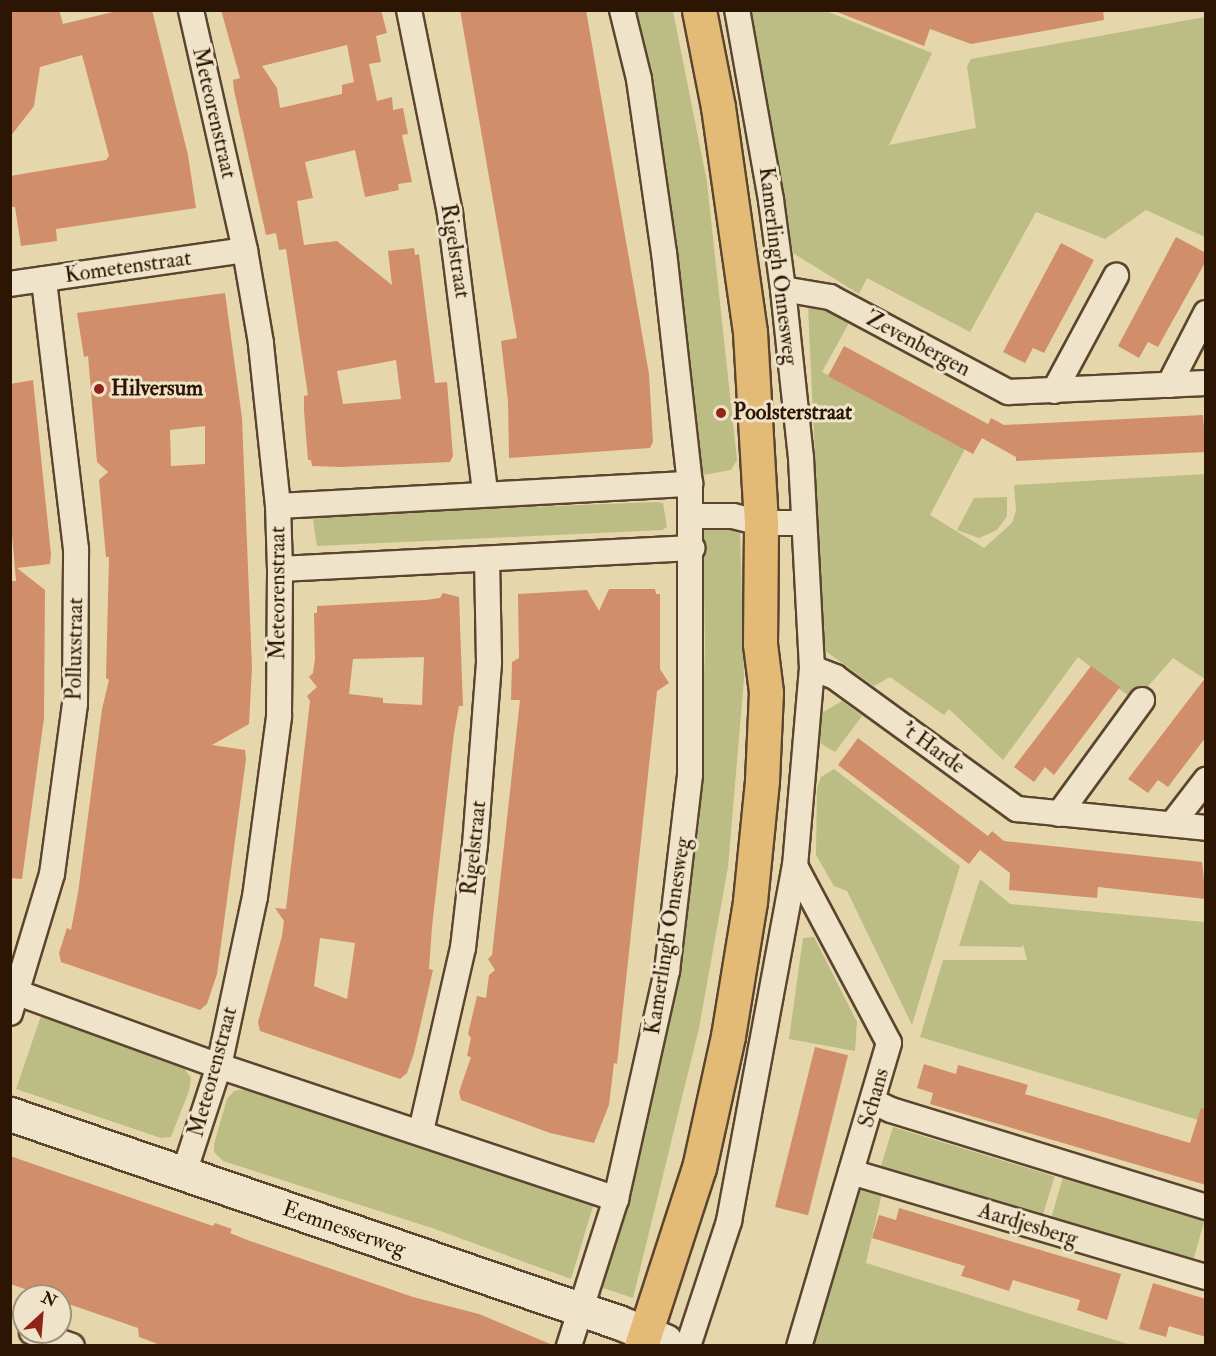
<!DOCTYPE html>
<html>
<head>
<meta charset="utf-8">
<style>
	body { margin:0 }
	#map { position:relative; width:1216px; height:1356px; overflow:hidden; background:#e6d6ac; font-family:"IM FELL Double Pica",serif }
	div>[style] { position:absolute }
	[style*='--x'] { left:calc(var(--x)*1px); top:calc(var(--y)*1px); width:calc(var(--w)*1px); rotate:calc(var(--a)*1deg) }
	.green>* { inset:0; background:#bcbc85; transform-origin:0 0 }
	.building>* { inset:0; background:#d18e6b; transform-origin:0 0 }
	.roads { filter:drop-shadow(2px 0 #5b452e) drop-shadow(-2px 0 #5b452e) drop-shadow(0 2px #5b452e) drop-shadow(0 -2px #5b452e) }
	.street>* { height:24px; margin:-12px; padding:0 12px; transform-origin:12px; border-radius:12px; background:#efe4c9 }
	.secondary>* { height:33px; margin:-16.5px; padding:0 16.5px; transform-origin:16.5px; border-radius:16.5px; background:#efe4c9 }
	.primary>* { height:33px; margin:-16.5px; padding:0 16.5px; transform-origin:16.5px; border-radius:16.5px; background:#e3bb76 }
	.dots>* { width:16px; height:16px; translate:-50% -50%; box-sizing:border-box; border:3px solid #efe4c9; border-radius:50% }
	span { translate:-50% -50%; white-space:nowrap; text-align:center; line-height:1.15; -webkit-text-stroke:6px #efe4c9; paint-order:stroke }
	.street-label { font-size:22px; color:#2d1504 }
	.poi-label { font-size:22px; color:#2d1504; font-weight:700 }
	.left { translate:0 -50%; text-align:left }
	.frame { position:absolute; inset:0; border:12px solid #2d1504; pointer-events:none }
	.north { position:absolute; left:12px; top:1284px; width:60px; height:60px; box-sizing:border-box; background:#efe4c9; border:2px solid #a1917a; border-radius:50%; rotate:26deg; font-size:16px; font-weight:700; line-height:24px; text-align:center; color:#2d1504 }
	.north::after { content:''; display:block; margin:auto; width:21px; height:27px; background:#8f2418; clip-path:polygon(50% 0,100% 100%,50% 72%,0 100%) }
</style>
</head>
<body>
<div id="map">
	<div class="green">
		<div style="clip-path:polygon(631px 11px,673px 11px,707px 182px,737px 460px,731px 470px,697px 476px,674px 232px)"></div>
		<div style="clip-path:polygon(749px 11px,826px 11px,932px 53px,889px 145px,976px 128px,967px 66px,971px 59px,1205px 17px,1205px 237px,1146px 210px,1105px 239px,1036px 212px,970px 332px,867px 278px,859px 294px,793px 253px)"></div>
		<div style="clip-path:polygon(819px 306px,850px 321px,822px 372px,966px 447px,930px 515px,984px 548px,1012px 523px,1016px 511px,1014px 485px,1205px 474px,1205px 679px,1173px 658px,1135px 701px,1078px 657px,1003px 760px,949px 709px,944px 715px,890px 677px,874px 686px,824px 650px,808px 307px)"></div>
		<div style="clip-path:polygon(1007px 497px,1007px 516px,997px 530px,979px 538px,957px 530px,974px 498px)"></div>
		<div style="clip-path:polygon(657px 502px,663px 503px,667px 527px,662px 530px,317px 546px,313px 520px,316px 515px)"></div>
		<div style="clip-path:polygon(740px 529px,744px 679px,728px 867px,699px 1028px,633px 1298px,600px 1287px,649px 1101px,699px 825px,705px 648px,703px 530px)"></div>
		<div style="clip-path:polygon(842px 701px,862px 716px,835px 752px,820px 743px,822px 713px)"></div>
		<div style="clip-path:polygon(834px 769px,960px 866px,912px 1025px,847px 891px,834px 886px,816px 855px,817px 788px,821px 777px)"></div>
		<div style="clip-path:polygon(980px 879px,1010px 904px,1205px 922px,1205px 1122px,920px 1037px,943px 960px,1027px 960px,1023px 944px,1022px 947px,959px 946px)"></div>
		<div style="clip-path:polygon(814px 937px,857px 1022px,855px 1051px,789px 1039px,803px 938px)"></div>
		<div style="clip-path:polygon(48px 1014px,185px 1060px,184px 1068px,191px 1078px,189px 1091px,171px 1137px,161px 1138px,16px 1089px,41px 1016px)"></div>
		<div style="clip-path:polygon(248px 1081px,594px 1203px,571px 1279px,432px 1228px,223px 1161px,214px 1152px,214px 1144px,227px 1099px,234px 1091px,245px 1089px)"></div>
		<div style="left:893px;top:1127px;width:169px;height:49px;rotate:17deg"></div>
		<div style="left:1063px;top:1177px;width:148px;height:49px;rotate:16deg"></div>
		<div style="clip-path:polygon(858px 1184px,883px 1189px,866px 1263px,1131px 1345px,809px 1346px)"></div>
	</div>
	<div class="building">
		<div style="clip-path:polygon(10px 10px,59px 10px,63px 24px,121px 10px,152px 10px,188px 155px,196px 208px,56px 229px,57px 241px,21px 246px,15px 207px,10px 207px,10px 176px,106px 160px,109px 156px,82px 55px,40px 67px,34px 106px,10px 137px)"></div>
		<div style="clip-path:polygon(evenodd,221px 10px,381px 10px,387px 33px,376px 36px,381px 62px,369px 64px,377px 101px,392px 97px,393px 110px,403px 108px,408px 134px,402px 135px,412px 182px,398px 184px,399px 190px,365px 197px,355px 150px,305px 162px,313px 198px,297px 201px,304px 245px,337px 241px,392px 285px,388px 251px,414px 248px,415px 255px,419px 254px,435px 383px,447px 382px,453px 456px,450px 462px,341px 467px,312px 466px,311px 460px,308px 460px,304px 411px,304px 396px,308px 395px,286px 249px,279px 250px,276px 233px,266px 235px,234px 90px,233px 80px,240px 78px,221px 10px,347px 45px,354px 82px,342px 85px,342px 94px,280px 108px,277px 88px,262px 66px,347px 45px,221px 10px,396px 360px,401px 399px,343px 404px,337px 371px,396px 360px)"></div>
		<div style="clip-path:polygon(460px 10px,586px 10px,649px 374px,653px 442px,650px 448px,509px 458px,508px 401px,501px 341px,517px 338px)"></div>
		<div style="clip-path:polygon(832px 10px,1103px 10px,1104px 20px,971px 44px,930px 29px,924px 46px)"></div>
		<div style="clip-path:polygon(1176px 237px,1206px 253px,1206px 261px,1158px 347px,1148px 342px,1139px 358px,1118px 346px)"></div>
		<div style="clip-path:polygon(1061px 243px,1094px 260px,1044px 353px,1033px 348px,1025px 363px,1003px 352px)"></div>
		<div style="clip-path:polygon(evenodd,225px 293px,242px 418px,252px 667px,249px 724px,212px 745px,245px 750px,246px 759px,217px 974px,207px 1004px,200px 1010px,61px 962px,59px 953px,67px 928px,71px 930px,78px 893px,102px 709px,109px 680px,106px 678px,109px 557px,106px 557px,99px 480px,108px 472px,97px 462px,88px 356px,84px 357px,77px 313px,225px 293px,205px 426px,205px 464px,171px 466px,170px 430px,205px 426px)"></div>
		<div style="clip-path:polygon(844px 346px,988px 424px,991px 418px,1004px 425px,1203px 415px,1206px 452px,1016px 461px,1016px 457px,982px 438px,973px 454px,828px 376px)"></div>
		<div style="clip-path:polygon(33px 380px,51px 554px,50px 564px,17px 568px,45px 590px,44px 718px,22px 879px,10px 878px,10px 581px,16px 581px,10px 511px,10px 384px)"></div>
		<div style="clip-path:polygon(609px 589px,655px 589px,656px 594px,660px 594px,660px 669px,669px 683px,657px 691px,617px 1064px,614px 1063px,609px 1105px,594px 1143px,550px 1133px,461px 1100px,459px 1092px,471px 1057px,467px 1056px,471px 1038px,468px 1034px,477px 996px,486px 998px,489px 975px,495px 970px,488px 959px,492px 955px,520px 700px,511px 700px,512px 662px,519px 658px,518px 594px,587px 590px,599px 611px)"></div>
		<div style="clip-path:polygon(evenodd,443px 593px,459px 597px,463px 706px,459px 706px,454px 733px,432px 927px,429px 969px,433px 970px,414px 1053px,407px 1073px,400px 1079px,260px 1031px,258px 1022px,282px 936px,284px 921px,275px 908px,286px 909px,310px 701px,307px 696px,317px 687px,309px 677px,313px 673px,315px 659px,314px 613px,317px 613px,317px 606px,426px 600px,440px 598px,443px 593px,424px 657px,422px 705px,383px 703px,383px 698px,349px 694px,353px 659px,424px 657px,443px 593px,320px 938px,355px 943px,347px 999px,314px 986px,320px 938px)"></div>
		<div style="clip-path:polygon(1091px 666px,1120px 687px,1054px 775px,1045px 767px,1034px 782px,1014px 767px)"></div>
		<div style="clip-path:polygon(1206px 677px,1206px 737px,1168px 787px,1158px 780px,1148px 793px,1128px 779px)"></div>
		<div style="clip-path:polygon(858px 738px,988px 836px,992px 831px,1004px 841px,1202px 862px,1206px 899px,1098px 887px,1097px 898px,1009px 890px,1010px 873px,980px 850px,969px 864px,838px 765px)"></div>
		<div style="left:815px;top:1047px;width:34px;height:165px;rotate:14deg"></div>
		<div style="clip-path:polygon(924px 1064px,956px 1074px,958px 1065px,1015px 1081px,1028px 1085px,1025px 1094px,1190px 1143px,1201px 1108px,1206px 1109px,1206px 1185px,930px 1104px,933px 1093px,917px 1088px)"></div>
		<div style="clip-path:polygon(10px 1156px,213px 1226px,215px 1223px,232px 1229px,230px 1233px,250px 1241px,413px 1297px,479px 1314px,555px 1346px,163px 1346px,139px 1337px,138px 1328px,60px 1301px,60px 1296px,46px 1296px,10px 1284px)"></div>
		<div style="clip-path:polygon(899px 1208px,1121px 1274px,1107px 1320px,1077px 1310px,1080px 1300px,1013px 1280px,1009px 1291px,972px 1279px,961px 1276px,965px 1266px,872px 1238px,879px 1215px,896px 1220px)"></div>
		<div style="clip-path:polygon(1153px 1283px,1206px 1299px,1206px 1337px,1169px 1326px,1166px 1337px,1139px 1329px)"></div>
	</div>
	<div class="roads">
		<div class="street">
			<div style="--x:409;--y:10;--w:208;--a:78.6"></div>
			<div style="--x:450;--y:214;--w:281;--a:82.8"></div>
			<div style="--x:10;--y:284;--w:237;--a:-8.2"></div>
			<div style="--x:783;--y:289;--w:48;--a:9.7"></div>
			<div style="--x:830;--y:297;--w:202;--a:28.1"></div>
			<div style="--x:1008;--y:392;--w:198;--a:-2.6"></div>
			<div style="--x:1169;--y:385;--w:81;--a:-62.8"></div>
			<div style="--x:1054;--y:391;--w:131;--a:-61.7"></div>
			<div style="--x:278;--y:506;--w:413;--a:-3.1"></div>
			<div style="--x:692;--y:516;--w:41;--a:0"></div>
			<div style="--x:733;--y:516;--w:29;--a:14"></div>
			<div style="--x:761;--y:523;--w:43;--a:0"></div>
			<div style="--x:280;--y:569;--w:413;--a:-2.9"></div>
			<div style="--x:812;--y:668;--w:25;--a:21"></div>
			<div style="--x:835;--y:677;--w:225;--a:36"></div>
			<div style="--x:1017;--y:809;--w:190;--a:5.7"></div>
			<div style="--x:1059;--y:814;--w:141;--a:-53.9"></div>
			<div style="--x:1172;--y:824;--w:56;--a:-52.3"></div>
			<div style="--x:795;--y:866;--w:200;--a:62"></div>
			<div style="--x:889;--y:1043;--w:316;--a:106.5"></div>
			<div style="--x:10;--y:990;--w:222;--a:20"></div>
			<div style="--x:219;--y:1066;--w:419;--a:18.5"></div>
			<div style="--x:10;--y:1013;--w:145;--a:-73.2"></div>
			<div style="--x:52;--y:874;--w:172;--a:-82.3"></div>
			<div style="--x:75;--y:704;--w:155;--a:-89.6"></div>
			<div style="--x:76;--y:549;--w:272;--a:-96.8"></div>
			<div style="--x:874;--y:1102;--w:19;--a:25"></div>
			<div style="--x:891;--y:1110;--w:330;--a:17.1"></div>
			<div style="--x:421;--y:1131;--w:188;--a:-77.1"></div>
			<div style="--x:463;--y:948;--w:104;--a:-83.4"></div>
			<div style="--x:475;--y:845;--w:184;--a:-85.6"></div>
			<div style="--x:489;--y:662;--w:102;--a:-91.1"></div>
			<div style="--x:851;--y:1172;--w:370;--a:16.5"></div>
			<div style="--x:184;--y:1173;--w:113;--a:-71.9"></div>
			<div style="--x:219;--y:1066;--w:173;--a:-78"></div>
			<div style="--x:255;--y:897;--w:183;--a:-82.4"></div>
			<div style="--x:279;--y:716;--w:147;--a:-89.6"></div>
			<div style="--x:280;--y:569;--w:63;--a:-91.8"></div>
			<div style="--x:278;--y:506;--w:164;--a:-96"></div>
			<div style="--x:261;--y:343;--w:94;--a:-99.8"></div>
			<div style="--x:245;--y:250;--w:246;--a:-102.7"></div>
			<div style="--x:32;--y:1332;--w:42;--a:19.3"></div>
			<div style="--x:569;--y:1346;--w:154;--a:-72.3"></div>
			<div style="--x:616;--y:1199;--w:234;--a:-77.4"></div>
			<div style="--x:667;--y:971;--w:198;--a:-83.3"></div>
			<div style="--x:690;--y:774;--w:290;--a:-90"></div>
			<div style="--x:690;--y:484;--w:232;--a:-96.4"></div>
			<div style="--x:664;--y:253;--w:176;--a:-98.2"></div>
			<div style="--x:639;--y:79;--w:71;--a:-103.8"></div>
			<div style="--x:688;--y:1346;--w:132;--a:-71.8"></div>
			<div style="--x:729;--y:1221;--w:361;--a:-79.5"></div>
			<div style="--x:795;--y:866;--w:199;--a:-85.1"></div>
			<div style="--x:812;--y:668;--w:210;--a:-93"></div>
			<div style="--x:801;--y:458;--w:170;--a:-96.1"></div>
			<div style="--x:783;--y:289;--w:90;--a:-97.7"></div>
			<div style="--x:771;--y:200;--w:193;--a:-100.1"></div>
		</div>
		<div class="secondary">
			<div style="--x:10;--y:1114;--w:643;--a:18.89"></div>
			<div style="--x:618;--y:1322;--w:51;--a:22"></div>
		</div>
		<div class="primary">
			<div style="--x:641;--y:1346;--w:187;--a:-72"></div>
			<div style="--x:699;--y:1168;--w:135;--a:-77.6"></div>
			<div style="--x:728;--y:1036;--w:137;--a:-80.7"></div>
			<div style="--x:750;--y:901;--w:122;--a:-84.3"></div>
			<div style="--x:762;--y:780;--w:88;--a:-87.4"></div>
			<div style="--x:766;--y:692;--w:48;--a:-97.1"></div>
			<div style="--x:760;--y:644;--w:121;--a:-89.5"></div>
			<div style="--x:761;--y:523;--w:191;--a:-93.3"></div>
			<div style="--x:750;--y:332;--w:227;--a:-98.1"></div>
			<div style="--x:718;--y:107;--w:99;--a:-101.1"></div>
		</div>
	</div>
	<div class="dots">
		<div style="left:99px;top:389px;background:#8f2418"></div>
		<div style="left:721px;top:413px;background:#8f2418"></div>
	</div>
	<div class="street-label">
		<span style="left:214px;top:113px;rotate:77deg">Meteorenstraat</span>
		<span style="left:455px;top:251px;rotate:81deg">Rigelstraat</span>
		<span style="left:778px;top:266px;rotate:83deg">Kamerlingh Onnesweg</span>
		<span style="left:128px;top:267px;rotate:-8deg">Kometenstraat</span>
		<span style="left:918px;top:344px;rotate:28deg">Zevenbergen</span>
		<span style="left:278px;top:593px;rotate:-90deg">Meteorenstraat</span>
		<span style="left:75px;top:649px;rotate:-89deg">Polluxstraat</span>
		<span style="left:933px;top:748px;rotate:36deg">'t Harde</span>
		<span style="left:474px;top:848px;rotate:-84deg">Rigelstraat</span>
		<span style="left:668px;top:936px;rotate:-81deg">Kamerlingh Onnesweg</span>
		<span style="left:213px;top:1072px;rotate:-75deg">Meteorenstraat</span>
		<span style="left:874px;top:1098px;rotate:-74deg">Schans</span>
		<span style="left:1028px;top:1225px;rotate:17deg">Aardjesberg</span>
		<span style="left:344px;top:1229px;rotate:19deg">Eemnesserweg</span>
	</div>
	<div class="poi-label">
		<span class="left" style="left:111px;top:389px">Hilversum</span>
		<span class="left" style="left:733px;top:413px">Poolsterstraat</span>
	</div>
	<div class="frame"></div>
	<div class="north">N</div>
</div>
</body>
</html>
